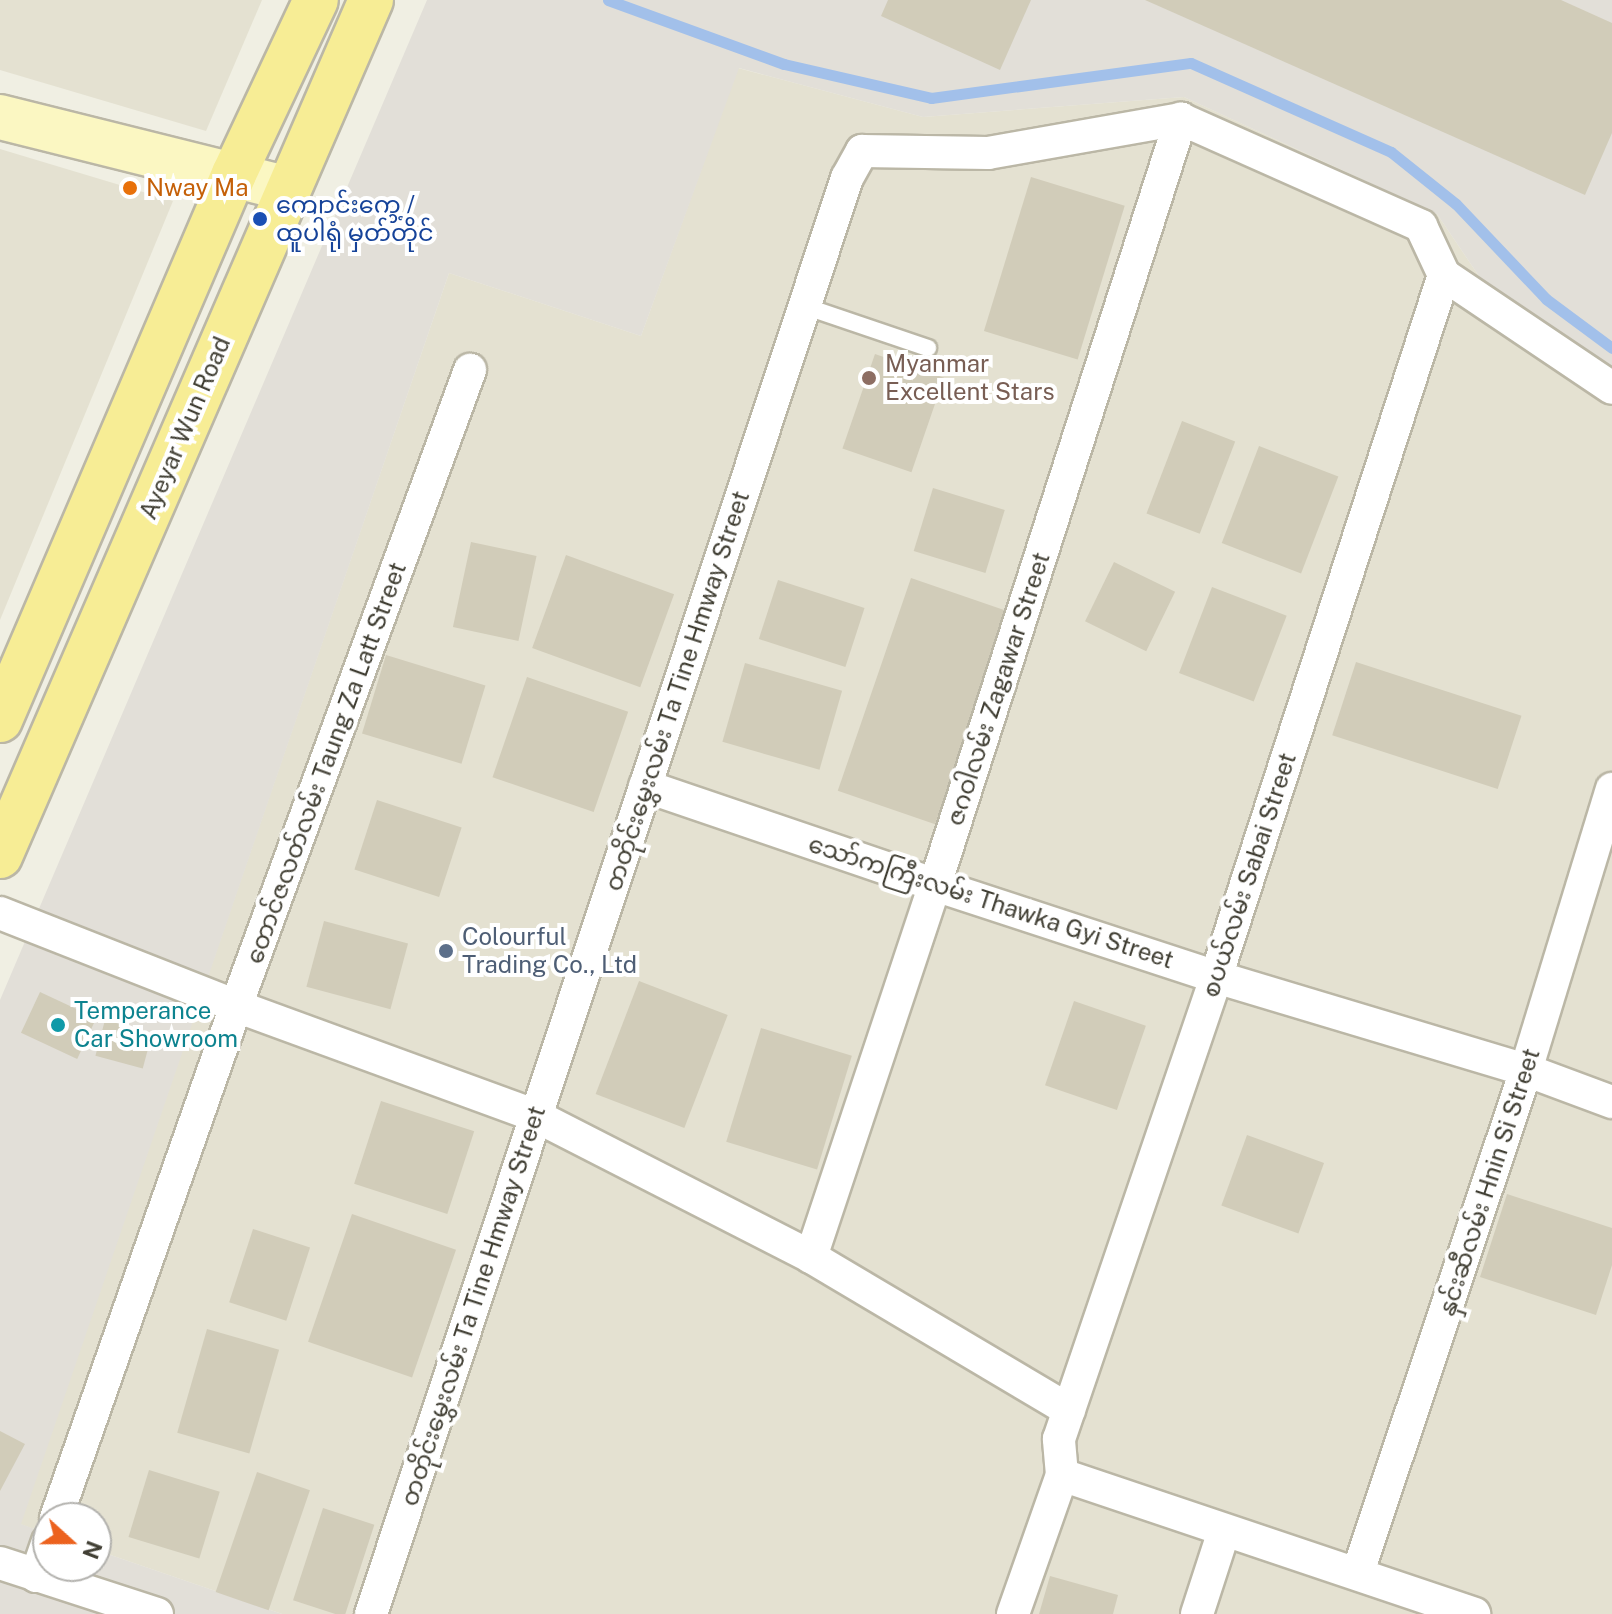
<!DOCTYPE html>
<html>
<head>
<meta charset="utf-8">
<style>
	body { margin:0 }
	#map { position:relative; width:1612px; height:1614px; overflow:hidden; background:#f0efe3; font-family:"Public Sans","Noto Sans Myanmar",sans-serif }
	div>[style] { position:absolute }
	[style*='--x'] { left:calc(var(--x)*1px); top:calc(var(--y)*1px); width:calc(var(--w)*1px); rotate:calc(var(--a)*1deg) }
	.residential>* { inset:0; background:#e4e1d1 }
	.industrial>* { inset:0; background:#e2dfd8 }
	.stream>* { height:11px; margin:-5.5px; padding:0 5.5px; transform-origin:5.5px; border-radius:5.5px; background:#a2c0ea }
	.building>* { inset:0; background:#d1ccb9; transform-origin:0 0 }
	.roads { filter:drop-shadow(2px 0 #bbb7a6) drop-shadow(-2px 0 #bbb7a6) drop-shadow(0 2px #bbb7a6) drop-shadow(0 -2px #bbb7a6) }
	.lane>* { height:16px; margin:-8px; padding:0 8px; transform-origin:8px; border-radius:8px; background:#fff }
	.street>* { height:32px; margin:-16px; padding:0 16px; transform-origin:16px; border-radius:16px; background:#fff }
	.secondary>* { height:44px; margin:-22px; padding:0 22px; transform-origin:22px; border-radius:22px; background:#fbf7c2 }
	.primary>* { height:44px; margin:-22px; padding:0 22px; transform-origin:22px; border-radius:22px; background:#f7ed95 }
	.dots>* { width:22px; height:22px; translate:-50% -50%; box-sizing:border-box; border:4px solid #fff; border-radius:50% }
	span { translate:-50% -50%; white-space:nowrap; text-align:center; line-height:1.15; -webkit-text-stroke:8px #fff; paint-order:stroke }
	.food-label { font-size:24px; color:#c56008 }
	.left { translate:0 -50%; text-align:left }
	.transit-label { font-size:24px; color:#164399 }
	.education-label { font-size:24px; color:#785e54 }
	.street-label { font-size:24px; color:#413f34 }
	.service-label { font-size:24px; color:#4e5e75 }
	.culture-label { font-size:24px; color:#0d838f }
	.north { position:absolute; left:32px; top:1502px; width:80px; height:80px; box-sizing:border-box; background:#fff; border:2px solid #b3b2ae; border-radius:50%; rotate:111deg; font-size:22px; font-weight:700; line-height:32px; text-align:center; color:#413f34 }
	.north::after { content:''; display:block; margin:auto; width:28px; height:36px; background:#ec621e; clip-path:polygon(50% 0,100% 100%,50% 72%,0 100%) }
</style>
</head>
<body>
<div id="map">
	<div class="residential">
		<div style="clip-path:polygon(0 0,262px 0,206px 131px,0 70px)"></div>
		<div style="clip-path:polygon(738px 68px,923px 117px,1184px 97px,1437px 214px,1483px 282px,1612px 368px,1612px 1614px,282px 1614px,96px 1550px,96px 1518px,48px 1518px,48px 1534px,20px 1524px,449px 273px,641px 336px)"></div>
		<div style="clip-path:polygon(0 149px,173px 201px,0 620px)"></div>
	</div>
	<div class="industrial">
		<div style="clip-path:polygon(427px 0,1612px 0,1612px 368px,1483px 282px,1437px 214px,1184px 97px,923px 117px,739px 68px,641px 336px,449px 273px,21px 1524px,48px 1534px,48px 1566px,96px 1566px,96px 1550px,282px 1614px,0 1614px,0 1000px)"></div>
	</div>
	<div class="stream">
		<div style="--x:608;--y:0;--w:187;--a:20"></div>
		<div style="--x:784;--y:64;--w:151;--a:13"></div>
		<div style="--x:931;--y:98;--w:262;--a:-7.7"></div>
		<div style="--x:1191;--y:63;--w:219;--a:24"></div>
		<div style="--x:1391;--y:152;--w:83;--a:38.7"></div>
		<div style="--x:1456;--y:204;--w:131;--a:46.5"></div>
		<div style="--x:1546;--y:299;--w:82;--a:36.6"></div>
	</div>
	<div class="building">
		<div style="clip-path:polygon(888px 0,1031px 0,1000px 70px,881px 16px)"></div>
		<div style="clip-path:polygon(1145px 0,1561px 0,1612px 23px,1612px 133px,1585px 195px)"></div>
		<div style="left:1031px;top:177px;width:98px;height:161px;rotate:17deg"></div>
		<div style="left:875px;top:354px;width:73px;height:100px;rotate:19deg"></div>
		<div style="left:1182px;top:421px;width:57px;height:99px;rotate:21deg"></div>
		<div style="left:1259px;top:446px;width:85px;height:104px;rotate:21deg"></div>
		<div style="left:933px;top:488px;width:75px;height:66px;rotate:17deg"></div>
		<div style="left:471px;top:542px;width:67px;height:87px;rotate:12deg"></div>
		<div style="left:566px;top:555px;width:115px;height:99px;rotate:20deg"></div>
		<div style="left:1114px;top:562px;width:68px;height:66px;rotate:26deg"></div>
		<div style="left:911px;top:578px;width:103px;height:225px;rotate:19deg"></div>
		<div style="left:778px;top:580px;width:91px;height:62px;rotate:18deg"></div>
		<div style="left:1212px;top:587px;width:80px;height:92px;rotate:21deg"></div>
		<div style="left:386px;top:655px;width:104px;height:82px;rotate:17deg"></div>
		<div style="left:1356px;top:662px;width:174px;height:77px;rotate:18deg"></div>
		<div style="left:745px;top:663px;width:101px;height:82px;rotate:16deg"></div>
		<div style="left:527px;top:677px;width:107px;height:106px;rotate:19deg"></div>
		<div style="left:377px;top:800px;width:89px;height:73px;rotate:18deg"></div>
		<div style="left:324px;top:921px;width:87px;height:68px;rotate:15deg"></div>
		<div style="left:639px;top:981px;width:95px;height:121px;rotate:21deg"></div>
		<div style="left:40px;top:992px;width:62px;height:45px;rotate:25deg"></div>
		<div style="left:1074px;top:1001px;width:76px;height:89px;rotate:19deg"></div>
		<div style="left:105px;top:1020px;width:49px;height:37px;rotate:15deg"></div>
		<div style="left:761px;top:1028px;width:95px;height:119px;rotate:17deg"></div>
		<div style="left:381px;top:1101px;width:98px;height:87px;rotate:18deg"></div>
		<div style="left:1247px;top:1135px;width:82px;height:75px;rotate:20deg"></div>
		<div style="clip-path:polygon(1507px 1194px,1612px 1228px,1612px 1265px,1596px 1315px,1480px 1277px)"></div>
		<div style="left:352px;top:1214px;width:110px;height:135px;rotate:19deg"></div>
		<div style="left:253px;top:1229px;width:60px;height:77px;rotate:18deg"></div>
		<div style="left:207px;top:1329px;width:75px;height:108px;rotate:16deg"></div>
		<div style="clip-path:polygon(0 1431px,25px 1444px,0 1491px)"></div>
		<div style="left:149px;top:1470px;width:74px;height:70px;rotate:17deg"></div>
		<div style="left:257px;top:1472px;width:56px;height:127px;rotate:19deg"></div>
		<div style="left:323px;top:1508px;width:54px;height:97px;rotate:18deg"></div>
		<div style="clip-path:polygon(1050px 1576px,1118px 1595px,1113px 1614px,1039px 1614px)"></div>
	</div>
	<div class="roads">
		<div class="lane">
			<div style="--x:804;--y:306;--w:131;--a:18.7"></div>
		</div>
		<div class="street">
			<div style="--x:645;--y:786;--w:306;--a:18.8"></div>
			<div style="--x:935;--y:885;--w:296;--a:18.1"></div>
			<div style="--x:1216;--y:977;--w:324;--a:16.7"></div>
			<div style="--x:1526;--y:1070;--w:92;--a:20.4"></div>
			<div style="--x:0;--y:913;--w:254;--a:21.5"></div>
			<div style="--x:236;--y:1006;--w:320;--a:20.1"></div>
			<div style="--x:536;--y:1116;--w:309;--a:27.1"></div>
			<div style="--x:811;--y:1257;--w:300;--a:30.7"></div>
			<div style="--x:811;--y:1257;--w:392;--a:-71.6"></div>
			<div style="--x:935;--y:885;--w:805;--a:-72.2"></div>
			<div style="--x:1062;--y:1475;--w:435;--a:18.6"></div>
			<div style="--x:56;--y:1518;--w:543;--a:-70.63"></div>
			<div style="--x:236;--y:1006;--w:678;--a:-69.8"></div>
			<div style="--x:0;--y:1563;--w:165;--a:18"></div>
			<div style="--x:1358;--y:1572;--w:529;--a:-71.5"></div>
			<div style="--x:1526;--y:1070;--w:294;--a:-73"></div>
			<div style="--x:36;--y:1576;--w:36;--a:-71"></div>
			<div style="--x:371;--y:1614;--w:1513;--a:-71.66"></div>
			<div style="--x:847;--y:178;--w:31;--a:-61"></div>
			<div style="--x:862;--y:151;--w:126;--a:0.9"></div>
			<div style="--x:988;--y:153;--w:196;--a:-10"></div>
			<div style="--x:1181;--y:119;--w:263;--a:24"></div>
			<div style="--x:1421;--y:226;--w:54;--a:64.9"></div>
			<div style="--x:1444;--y:275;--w:202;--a:33.9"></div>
			<div style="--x:1013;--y:1614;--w:147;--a:-70.6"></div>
			<div style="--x:1062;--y:1475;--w:36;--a:-95"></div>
			<div style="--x:1059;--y:1439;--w:488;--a:-71.2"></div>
			<div style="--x:1216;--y:977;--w:738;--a:-72.01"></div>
			<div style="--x:1197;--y:1614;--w:87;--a:-72"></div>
		</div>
		<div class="secondary">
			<div style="--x:0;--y:117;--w:297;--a:14"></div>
		</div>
		<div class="primary">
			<div style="--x:0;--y:720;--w:594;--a:-66.8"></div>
			<div style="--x:234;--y:174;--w:192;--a:-64.8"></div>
			<div style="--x:0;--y:856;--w:933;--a:-66.57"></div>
		</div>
	</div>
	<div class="dots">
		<div style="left:130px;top:188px;background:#e8710a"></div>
		<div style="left:260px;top:219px;background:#1a4fb4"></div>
		<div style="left:869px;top:378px;background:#8d6e63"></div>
		<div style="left:446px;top:951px;background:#5c6f8a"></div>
		<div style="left:58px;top:1025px;background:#0f9aa8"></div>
	</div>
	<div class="food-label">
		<span class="left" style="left:146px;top:188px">Nway Ma</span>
	</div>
	<div class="transit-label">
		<span class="left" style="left:276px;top:219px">ကျောင်းကွေ့ /<br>ထူပါရုံ မှတ်တိုင်</span>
	</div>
	<div class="education-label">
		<span class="left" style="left:885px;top:378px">Myanmar<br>Excellent Stars</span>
	</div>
	<div class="street-label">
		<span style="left:185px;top:428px;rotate:-67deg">Ayeyar Wun Road</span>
		<span style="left:998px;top:689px;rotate:-72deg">ဇဂဝါလမ်း Zagawar Street</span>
		<span style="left:677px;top:691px;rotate:-72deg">တတိုင်းမွှေးလမ်း Ta Tine Hmway Street</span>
		<span style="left:326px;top:763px;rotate:-70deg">တောင်ဇလတ်လမ်း Taung Za Latt Street</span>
		<span style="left:1249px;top:875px;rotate:-72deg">စပယ်လမ်း Sabai Street</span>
		<span style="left:991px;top:902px;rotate:18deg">သော်ကကြီးလမ်း Thawka Gyi Street</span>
		<span style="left:1489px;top:1182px;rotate:-72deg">နှင်းဆီလမ်း Hnin Si Street</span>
		<span style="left:473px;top:1306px;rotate:-72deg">တတိုင်းမွှေးလမ်း Ta Tine Hmway Street</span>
	</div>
	<div class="service-label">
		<span class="left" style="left:462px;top:951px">Colourful<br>Trading Co., Ltd</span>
	</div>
	<div class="culture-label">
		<span class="left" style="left:74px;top:1025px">Temperance<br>Car Showroom</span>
	</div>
	<div class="north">N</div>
</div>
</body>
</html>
